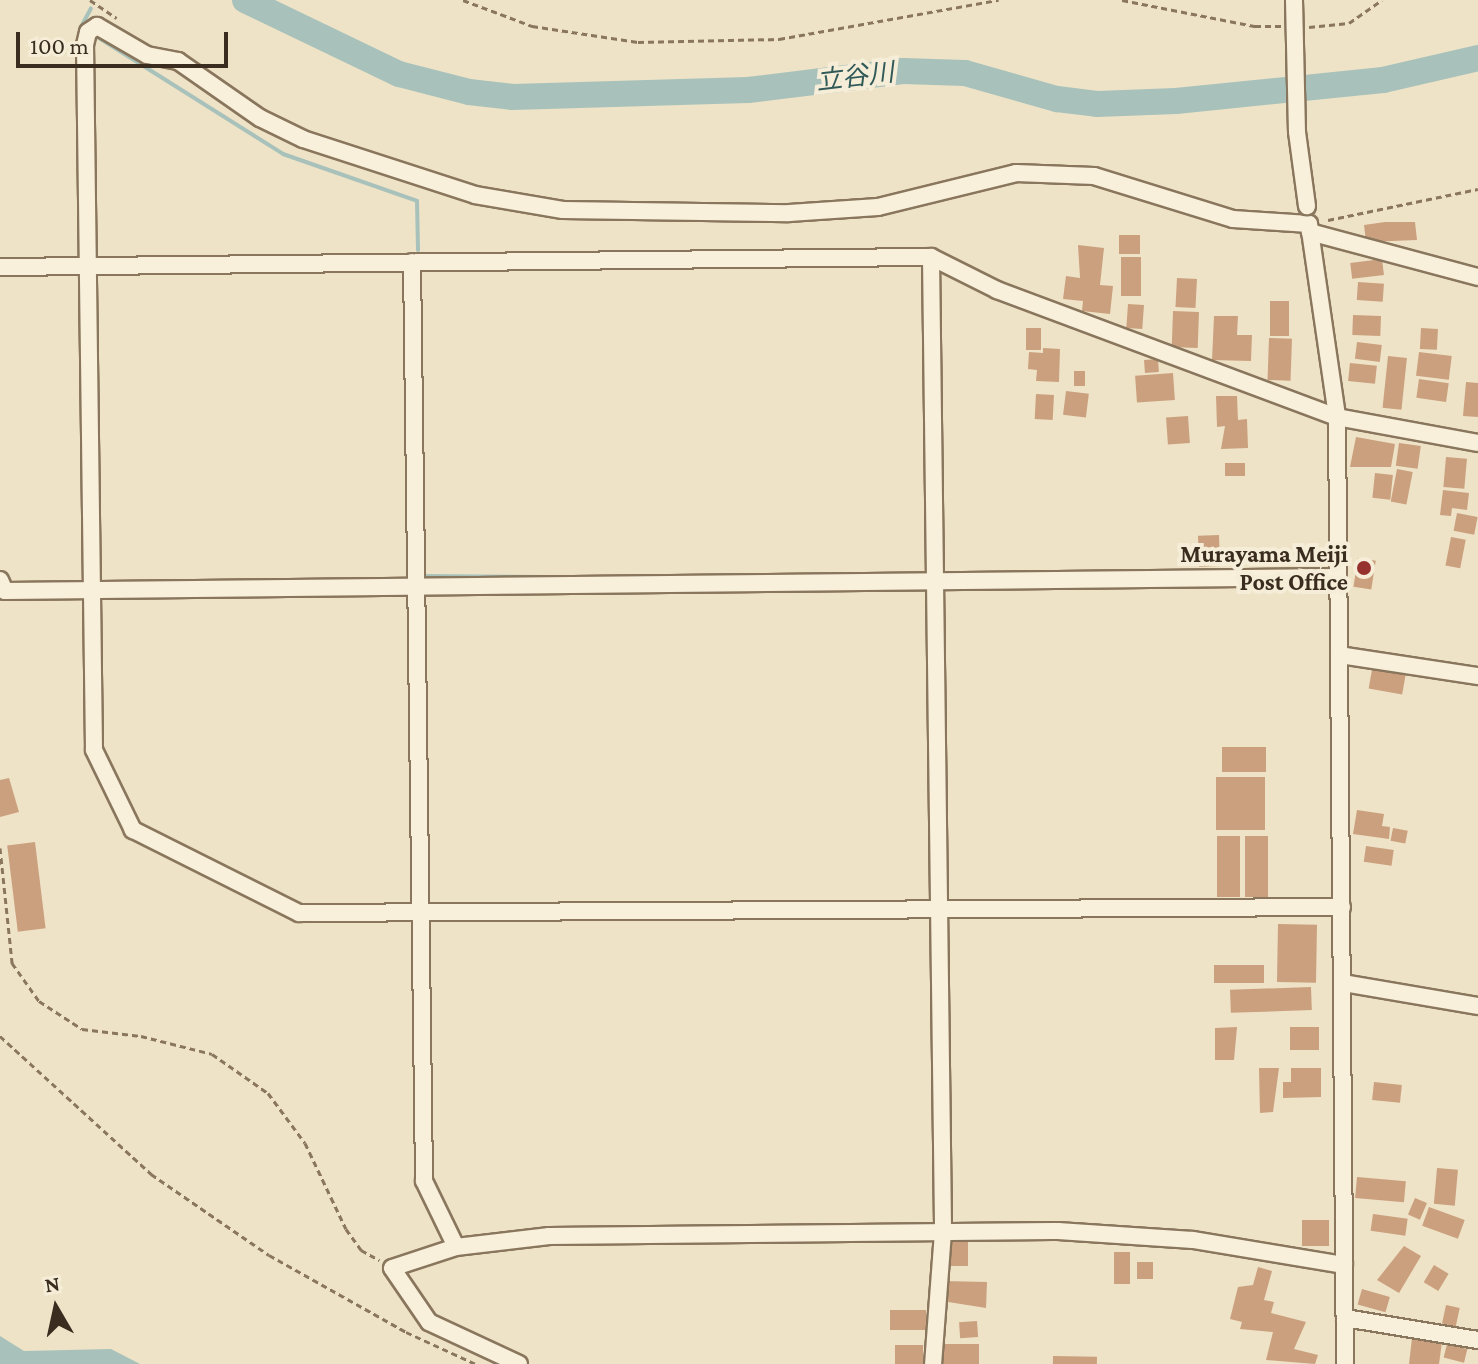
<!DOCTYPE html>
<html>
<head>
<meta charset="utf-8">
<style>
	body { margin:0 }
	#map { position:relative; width:1478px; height:1364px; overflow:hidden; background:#eee3c7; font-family:"Crimson Pro","Noto Sans JP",serif }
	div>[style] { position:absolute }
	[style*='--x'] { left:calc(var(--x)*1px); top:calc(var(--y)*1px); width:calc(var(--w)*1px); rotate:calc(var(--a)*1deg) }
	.water>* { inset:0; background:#a8c2bb }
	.stream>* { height:4px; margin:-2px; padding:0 2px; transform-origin:2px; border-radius:2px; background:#a8c2bb }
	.river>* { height:26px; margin:-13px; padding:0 13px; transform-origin:13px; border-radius:13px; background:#a8c2bb }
	.building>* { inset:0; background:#cba07e; transform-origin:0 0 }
	.path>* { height:3px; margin-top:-1.5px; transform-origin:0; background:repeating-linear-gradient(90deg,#89765d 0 6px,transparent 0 10px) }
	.roads { filter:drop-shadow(2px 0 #89765d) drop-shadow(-2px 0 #89765d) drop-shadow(0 2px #89765d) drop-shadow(0 -2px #89765d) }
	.minor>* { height:16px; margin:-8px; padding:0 8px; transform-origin:8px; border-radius:8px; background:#f8f0db }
	.bridges { filter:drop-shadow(2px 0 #89765d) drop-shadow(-2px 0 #89765d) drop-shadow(0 2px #89765d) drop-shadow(0 -2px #89765d) }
	.minor-bridge>* { height:16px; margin:-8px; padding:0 8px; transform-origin:8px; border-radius:8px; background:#f8f0db }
	.dots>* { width:22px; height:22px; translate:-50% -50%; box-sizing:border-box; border:4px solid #f5edd7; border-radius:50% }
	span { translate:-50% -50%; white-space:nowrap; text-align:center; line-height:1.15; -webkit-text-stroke:8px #f5edd7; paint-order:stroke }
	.poi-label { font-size:24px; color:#3a2d20; font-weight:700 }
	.right { translate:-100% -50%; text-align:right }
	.water-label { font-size:26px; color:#305958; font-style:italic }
	.north { position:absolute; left:16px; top:1268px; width:80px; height:80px; -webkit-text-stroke:6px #f5edd7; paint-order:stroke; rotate:351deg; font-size:22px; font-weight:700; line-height:32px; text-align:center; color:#3a2d20 }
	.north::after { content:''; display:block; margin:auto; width:28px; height:36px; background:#3a2d20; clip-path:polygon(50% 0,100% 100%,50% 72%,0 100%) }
	.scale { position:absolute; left:16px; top:32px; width:212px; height:36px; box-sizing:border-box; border:4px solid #3a2d20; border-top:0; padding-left:10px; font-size:24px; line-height:28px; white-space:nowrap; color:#3a2d20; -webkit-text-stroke:6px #f5edd7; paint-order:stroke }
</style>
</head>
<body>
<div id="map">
	<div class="water">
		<div style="clip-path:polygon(0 1336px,24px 1351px,111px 1349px,140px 1364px,0 1364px)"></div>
	</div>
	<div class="stream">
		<div style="--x:81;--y:27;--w:21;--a:-62"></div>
		<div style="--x:99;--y:38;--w:218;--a:32.2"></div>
		<div style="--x:283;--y:154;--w:142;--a:19.3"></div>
		<div style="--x:417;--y:201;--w:49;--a:88.8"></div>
		<div style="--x:421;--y:576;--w:125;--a:0.5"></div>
	</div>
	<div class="river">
		<div style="--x:245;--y:0;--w:171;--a:25.7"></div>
		<div style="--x:399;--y:74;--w:72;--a:14.4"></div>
		<div style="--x:469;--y:92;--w:44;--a:6.5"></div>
		<div style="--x:513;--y:97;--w:235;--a:-1.7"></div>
		<div style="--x:748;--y:90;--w:156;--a:-7"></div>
		<div style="--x:903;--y:71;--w:62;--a:1.8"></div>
		<div style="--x:965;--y:73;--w:96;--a:15.8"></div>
		<div style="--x:1057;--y:99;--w:40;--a:7.1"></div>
		<div style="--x:1097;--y:104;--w:79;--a:-2.2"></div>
		<div style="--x:1176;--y:101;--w:208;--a:-5.8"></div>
		<div style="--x:1383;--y:80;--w:98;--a:-13"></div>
	</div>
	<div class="building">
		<div style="clip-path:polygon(1385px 222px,1415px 222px,1417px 240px,1366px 242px,1364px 225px)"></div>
		<div style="left:1140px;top:235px;width:19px;height:21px;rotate:90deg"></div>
		<div style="clip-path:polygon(1078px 245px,1104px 248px,1100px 285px,1113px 286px,1110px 314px,1082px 311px,1083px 301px,1063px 299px,1066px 276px,1080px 278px)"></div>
		<div style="left:1121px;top:257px;width:20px;height:39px"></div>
		<div style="left:1382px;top:259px;width:16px;height:32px;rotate:83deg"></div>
		<div style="left:1177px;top:278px;width:20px;height:29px;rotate:3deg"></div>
		<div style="left:1358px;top:282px;width:26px;height:18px;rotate:4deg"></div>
		<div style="left:1270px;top:301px;width:19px;height:35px"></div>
		<div style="left:1128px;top:304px;width:16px;height:24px;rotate:4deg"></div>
		<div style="left:1173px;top:311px;width:26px;height:36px;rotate:2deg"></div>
		<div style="left:1353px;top:315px;width:28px;height:20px;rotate:2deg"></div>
		<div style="clip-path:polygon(1214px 316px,1238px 316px,1237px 335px,1252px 335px,1251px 361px,1212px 360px)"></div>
		<div style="left:1026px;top:328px;width:15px;height:22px"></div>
		<div style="left:1421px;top:328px;width:17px;height:21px;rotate:3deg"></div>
		<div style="left:1269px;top:338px;width:23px;height:42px;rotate:2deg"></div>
		<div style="left:1357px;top:342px;width:25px;height:17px;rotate:7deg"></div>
		<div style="clip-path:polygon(1043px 348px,1060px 349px,1059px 382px,1036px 381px,1037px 370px,1028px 369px,1029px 352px,1043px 353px)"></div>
		<div style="left:1419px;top:352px;width:33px;height:24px;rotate:7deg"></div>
		<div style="left:1388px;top:356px;width:19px;height:52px;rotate:6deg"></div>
		<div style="left:1158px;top:359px;width:13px;height:14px;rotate:86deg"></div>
		<div style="left:1350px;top:363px;width:27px;height:18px;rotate:6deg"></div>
		<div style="left:1074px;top:371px;width:11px;height:15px"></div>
		<div style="left:1173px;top:373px;width:27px;height:38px;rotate:86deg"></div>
		<div style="left:1419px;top:379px;width:30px;height:19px;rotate:8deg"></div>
		<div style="clip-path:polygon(1466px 382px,1478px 383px,1478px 417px,1463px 416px)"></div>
		<div style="left:1066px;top:391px;width:23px;height:24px;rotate:7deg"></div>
		<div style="left:1036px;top:394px;width:18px;height:25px;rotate:3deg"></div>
		<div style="clip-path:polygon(1216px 396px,1237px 396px,1238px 420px,1247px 419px,1248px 448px,1221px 449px,1225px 426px,1217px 427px)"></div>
		<div style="left:1188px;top:416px;width:27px;height:22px;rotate:86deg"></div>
		<div style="clip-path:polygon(1356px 437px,1395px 444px,1391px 467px,1350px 467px)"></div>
		<div style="left:1399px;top:443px;width:22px;height:23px;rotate:8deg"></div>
		<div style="left:1446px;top:457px;width:21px;height:30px;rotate:5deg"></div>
		<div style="left:1225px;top:463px;width:20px;height:13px"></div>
		<div style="left:1397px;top:469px;width:16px;height:33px;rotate:11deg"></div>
		<div style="left:1375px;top:473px;width:18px;height:25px;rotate:6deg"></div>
		<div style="clip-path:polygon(1443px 490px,1469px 493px,1467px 510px,1452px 508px,1451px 516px,1440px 515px)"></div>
		<div style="left:1457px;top:513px;width:21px;height:18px;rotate:11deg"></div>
		<div style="left:1219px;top:535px;width:31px;height:21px;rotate:88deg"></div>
		<div style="left:1451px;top:537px;width:15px;height:29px;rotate:11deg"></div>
		<div style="left:1358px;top:558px;width:18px;height:29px;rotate:9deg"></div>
		<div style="left:1373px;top:664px;width:34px;height:25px;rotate:10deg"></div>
		<div style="left:1222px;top:747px;width:44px;height:25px"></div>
		<div style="left:1216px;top:777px;width:49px;height:53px"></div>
		<div style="clip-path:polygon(9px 778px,19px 812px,0 817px,0 780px)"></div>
		<div style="clip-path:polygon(1357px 810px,1384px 814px,1382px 826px,1390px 827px,1389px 839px,1353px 834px)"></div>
		<div style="left:1393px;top:828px;width:15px;height:13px;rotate:11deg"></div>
		<div style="left:1217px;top:836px;width:23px;height:61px"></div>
		<div style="left:1268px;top:836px;width:61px;height:23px;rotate:90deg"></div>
		<div style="left:35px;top:842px;width:87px;height:28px;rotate:83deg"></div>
		<div style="left:1366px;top:846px;width:28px;height:16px;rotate:8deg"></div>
		<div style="left:1278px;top:924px;width:39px;height:58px;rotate:1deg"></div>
		<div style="left:1214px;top:965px;width:50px;height:18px"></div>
		<div style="left:1311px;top:987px;width:23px;height:81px;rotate:88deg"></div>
		<div style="clip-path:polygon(1237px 1027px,1234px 1060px,1215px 1060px,1215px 1028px)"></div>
		<div style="left:1290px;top:1027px;width:29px;height:23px"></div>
		<div style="clip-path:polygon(1259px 1068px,1279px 1068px,1273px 1112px,1260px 1113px)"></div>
		<div style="clip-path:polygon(1291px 1068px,1321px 1068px,1321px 1097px,1283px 1098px,1283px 1082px,1291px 1082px)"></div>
		<div style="left:1374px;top:1082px;width:28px;height:18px;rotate:6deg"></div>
		<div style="left:1437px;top:1168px;width:21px;height:36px;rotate:5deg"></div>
		<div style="left:1357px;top:1177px;width:49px;height:21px;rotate:5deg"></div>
		<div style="left:1415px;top:1198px;width:13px;height:18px;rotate:23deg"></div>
		<div style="left:1429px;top:1207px;width:38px;height:20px;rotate:20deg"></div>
		<div style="left:1373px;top:1214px;width:35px;height:17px;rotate:8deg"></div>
		<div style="left:1329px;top:1220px;width:26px;height:27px;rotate:90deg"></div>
		<div style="left:945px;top:1242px;width:23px;height:24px"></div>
		<div style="clip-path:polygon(1404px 1246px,1421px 1256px,1399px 1293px,1377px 1280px)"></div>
		<div style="left:1114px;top:1252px;width:16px;height:32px"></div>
		<div style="left:1137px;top:1262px;width:16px;height:17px"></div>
		<div style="left:1434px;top:1265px;width:17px;height:20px;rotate:31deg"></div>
		<div style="clip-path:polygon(1258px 1267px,1272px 1271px,1264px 1300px,1274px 1302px,1271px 1313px,1306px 1322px,1294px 1349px,1318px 1355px,1315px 1364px,1266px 1360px,1273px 1332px,1240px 1329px,1242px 1322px,1230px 1319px,1238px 1287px,1253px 1285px)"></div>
		<div style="clip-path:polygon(943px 1281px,987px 1282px,986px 1308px,942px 1301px)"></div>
		<div style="left:1362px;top:1289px;width:29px;height:16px;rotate:16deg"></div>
		<div style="left:1446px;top:1305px;width:14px;height:19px;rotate:12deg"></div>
		<div style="left:890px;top:1310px;width:36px;height:20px"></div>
		<div style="left:977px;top:1321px;width:16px;height:18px;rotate:86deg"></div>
		<div style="clip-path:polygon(1412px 1338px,1442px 1342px,1439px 1364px,1409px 1364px)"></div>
		<div style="left:939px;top:1344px;width:40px;height:20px"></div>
		<div style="left:1447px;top:1344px;width:21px;height:14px;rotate:14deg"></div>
		<div style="left:895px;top:1345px;width:28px;height:19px"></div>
		<div style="left:1053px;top:1356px;width:44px;height:8px;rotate:1deg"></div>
	</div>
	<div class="path">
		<div style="--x:90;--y:0;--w:32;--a:34"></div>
		<div style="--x:463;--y:0;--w:74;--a:20.6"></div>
		<div style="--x:532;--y:26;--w:107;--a:8.6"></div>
		<div style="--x:638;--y:42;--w:141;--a:-1.2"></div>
		<div style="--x:779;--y:39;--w:223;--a:-10.1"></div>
		<div style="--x:1122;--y:0;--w:136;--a:11.1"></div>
		<div style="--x:1255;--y:26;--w:27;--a:0"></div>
		<div style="--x:1309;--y:27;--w:40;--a:-5.7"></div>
		<div style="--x:1349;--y:23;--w:40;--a:-34.9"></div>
		<div style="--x:1328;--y:220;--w:153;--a:-11.7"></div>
		<div style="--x:0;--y:848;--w:116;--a:84"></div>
		<div style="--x:12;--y:963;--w:47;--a:54.6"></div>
		<div style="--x:39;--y:1001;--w:51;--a:33.1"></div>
		<div style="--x:82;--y:1029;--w:59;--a:6.8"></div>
		<div style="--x:141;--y:1036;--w:73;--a:14.2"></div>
		<div style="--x:212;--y:1054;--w:68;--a:34.9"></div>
		<div style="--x:268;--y:1093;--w:62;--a:53.5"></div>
		<div style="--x:305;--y:1143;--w:95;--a:64.5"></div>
		<div style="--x:346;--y:1229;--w:26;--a:54"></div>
		<div style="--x:361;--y:1250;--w:21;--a:29"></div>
		<div style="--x:0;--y:1036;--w:205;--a:42.4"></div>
		<div style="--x:151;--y:1174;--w:143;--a:34.5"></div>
		<div style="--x:269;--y:1255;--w:157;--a:29.3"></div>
		<div style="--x:406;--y:1332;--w:77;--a:24.6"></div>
	</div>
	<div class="roads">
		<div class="minor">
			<div style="--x:1309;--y:224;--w:195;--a:81.7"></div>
			<div style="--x:1337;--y:417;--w:947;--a:89.52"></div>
			<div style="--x:931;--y:257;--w:975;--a:89.29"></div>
			<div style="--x:943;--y:1232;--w:132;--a:94.3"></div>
			<div style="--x:412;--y:262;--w:919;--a:89.25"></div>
			<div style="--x:424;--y:1181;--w:73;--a:64.1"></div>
			<div style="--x:0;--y:267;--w:931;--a:-0.62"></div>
			<div style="--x:931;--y:257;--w:74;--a:26.6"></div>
			<div style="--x:997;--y:290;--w:363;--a:20.5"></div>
			<div style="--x:1337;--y:417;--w:143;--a:10.4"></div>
			<div style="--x:0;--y:580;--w:12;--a:66"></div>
			<div style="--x:5;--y:591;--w:1333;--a:-0.6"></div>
			<div style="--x:1340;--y:655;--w:140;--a:8.7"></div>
			<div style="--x:1342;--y:907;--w:1043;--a:179.67"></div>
			<div style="--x:299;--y:913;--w:186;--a:-153.4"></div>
			<div style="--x:133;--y:830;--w:89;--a:-116"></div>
			<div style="--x:94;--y:750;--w:705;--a:-90.73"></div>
			<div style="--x:85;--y:45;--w:13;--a:-77"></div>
			<div style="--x:88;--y:32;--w:11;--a:-34"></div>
			<div style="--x:97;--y:26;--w:58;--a:30.1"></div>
			<div style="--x:147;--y:55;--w:32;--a:11"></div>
			<div style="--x:178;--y:61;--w:100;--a:34.8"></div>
			<div style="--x:260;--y:118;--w:48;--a:26"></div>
			<div style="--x:303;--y:139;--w:181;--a:18"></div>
			<div style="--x:475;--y:195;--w:89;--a:9.7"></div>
			<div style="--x:563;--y:210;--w:226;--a:0.8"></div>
			<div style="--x:789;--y:213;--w:89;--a:-3.9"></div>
			<div style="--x:878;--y:207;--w:142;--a:-13.8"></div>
			<div style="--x:1016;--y:173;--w:78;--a:2.2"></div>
			<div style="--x:1094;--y:176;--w:145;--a:17.2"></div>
			<div style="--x:1233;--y:219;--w:76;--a:3.8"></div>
			<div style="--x:1309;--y:224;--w:8;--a:83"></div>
			<div style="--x:1310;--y:232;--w:174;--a:15"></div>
			<div style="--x:1343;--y:983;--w:137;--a:9.7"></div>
			<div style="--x:1345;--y:1318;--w:135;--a:9.4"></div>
			<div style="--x:519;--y:1364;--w:99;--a:-155"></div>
			<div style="--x:429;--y:1322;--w:65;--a:-124.4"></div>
			<div style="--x:392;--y:1268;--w:67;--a:-18.2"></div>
			<div style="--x:456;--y:1247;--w:94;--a:-6.7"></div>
			<div style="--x:549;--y:1236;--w:509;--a:-0.56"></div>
			<div style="--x:1058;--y:1231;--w:135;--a:3.8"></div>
			<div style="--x:1193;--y:1240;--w:153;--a:9.4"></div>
		</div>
	</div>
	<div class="bridges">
		<div class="minor-bridge">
			<div style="--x:1294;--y:0;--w:132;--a:88.7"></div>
			<div style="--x:1297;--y:132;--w:75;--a:82.3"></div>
		</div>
	</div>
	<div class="dots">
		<div style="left:1364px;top:568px;background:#97312e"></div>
	</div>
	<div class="poi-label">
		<span class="right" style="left:1348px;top:568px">Murayama Meiji<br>Post Office</span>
	</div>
	<div class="water-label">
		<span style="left:855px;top:77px;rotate:-7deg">立谷川</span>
	</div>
	<div class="north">N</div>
	<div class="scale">100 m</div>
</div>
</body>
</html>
